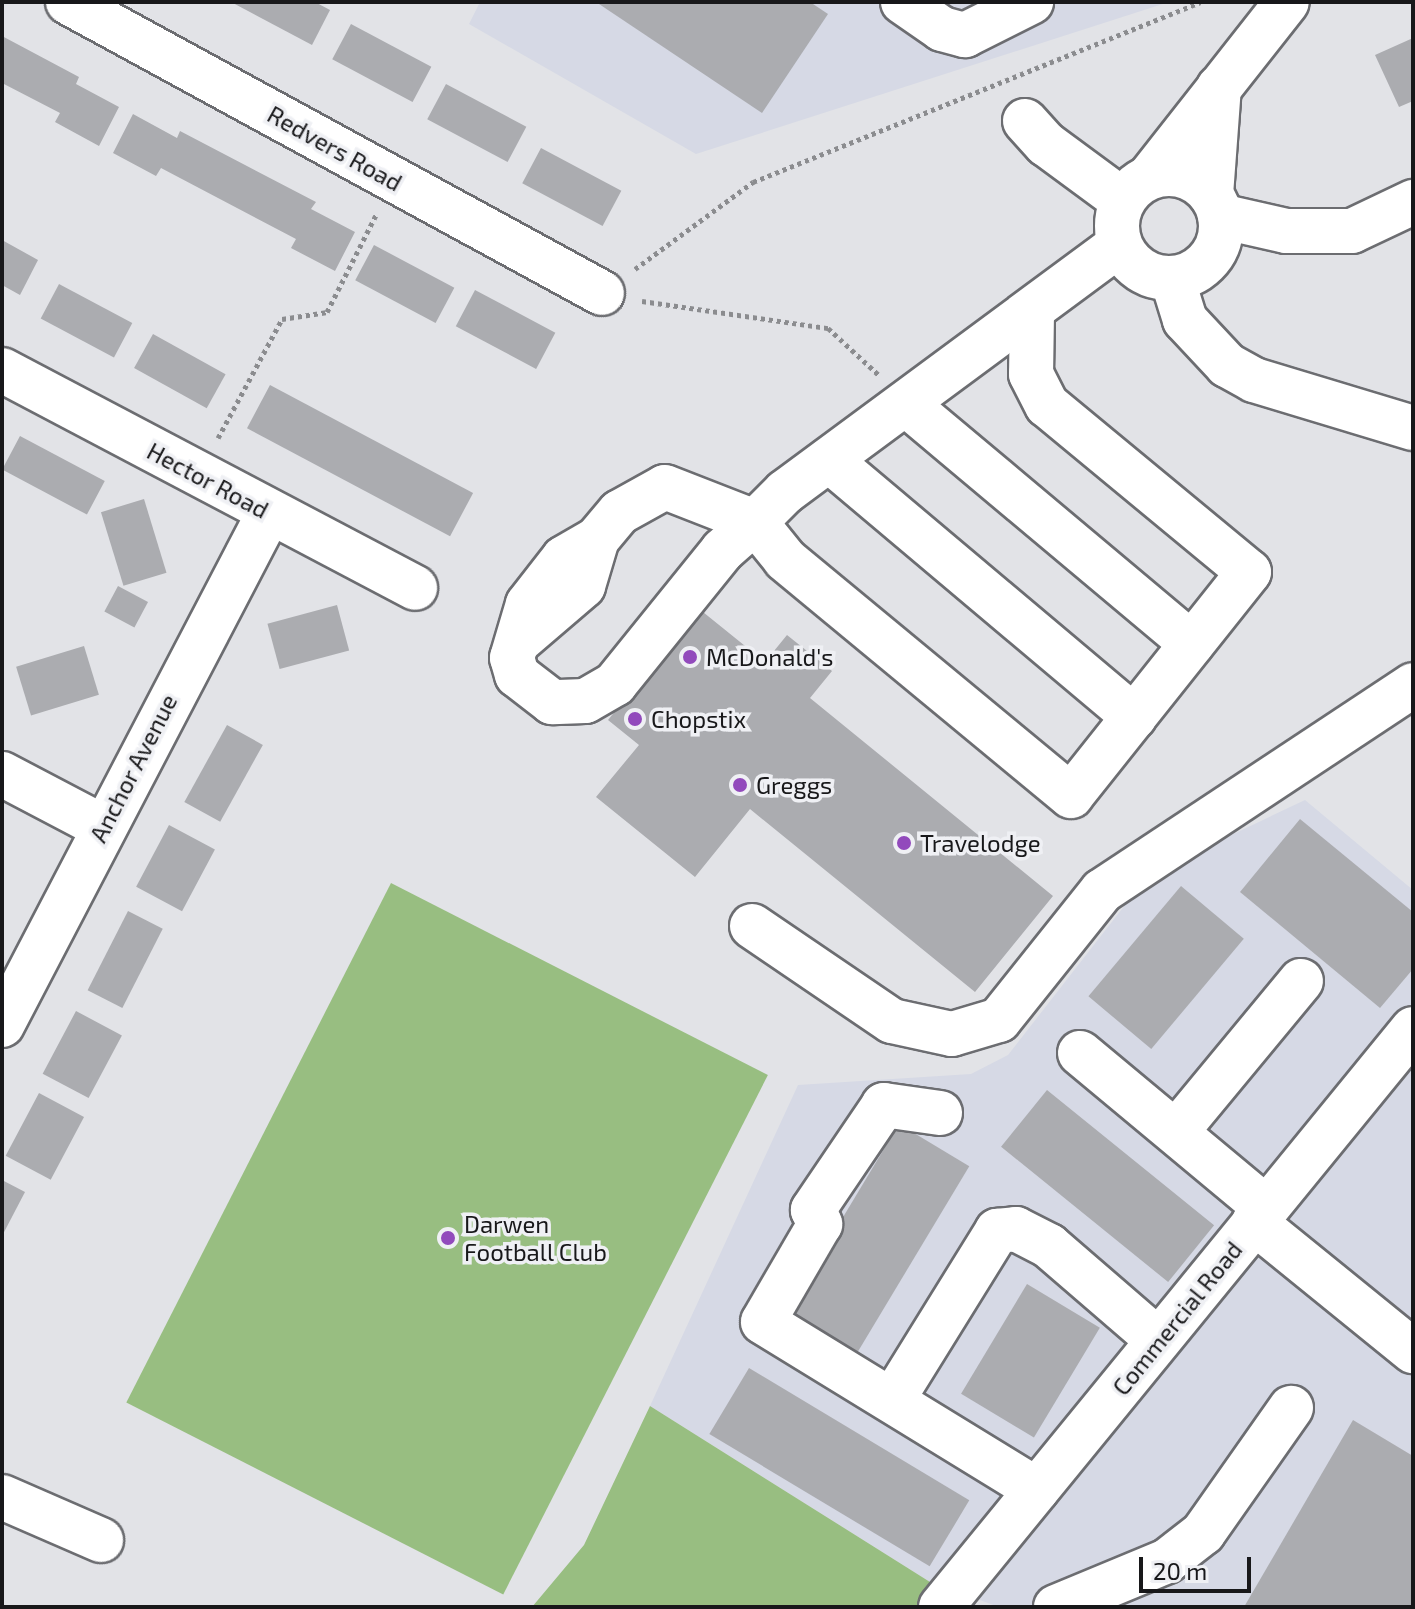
<!DOCTYPE html>
<html>
<head>
<meta charset="utf-8">
<style>
	body { margin:0 }
	#map { position:relative; width:1415px; height:1609px; overflow:hidden; background:#e2e3e7; font-family:"Exo 2",sans-serif }
	div>[style] { position:absolute }
	[style*='--x'] { left:calc(var(--x)*1px); top:calc(var(--y)*1px); width:calc(var(--w)*1px); rotate:calc(var(--a)*1deg) }
	.built>* { inset:0; background:#d6d9e5 }
	.green>* { inset:0; background:#98be81; transform-origin:0 0 }
	.building>* { inset:0; background:#abacb0; transform-origin:0 0 }
	.path>* { height:5px; margin-top:-2.5px; transform-origin:0; background:repeating-linear-gradient(90deg,#8b8c8f 0 4px,transparent 0 8px) }
	.roads { filter:drop-shadow(2px 0 #6c6d71) drop-shadow(-2px 0 #6c6d71) drop-shadow(0 2px #6c6d71) drop-shadow(0 -2px #6c6d71) }
	.minor>* { height:44px; margin:-22px; padding:0 22px; transform-origin:22px; border-radius:22px; background:#fff }
	.minor>.ring { margin:-22px; padding:0; box-sizing:content-box; background:none; border:44px solid #fff; border-radius:50% }
	.dots>* { width:22px; height:22px; translate:-50% -50%; box-sizing:border-box; border:4px solid #eff0f4; border-radius:50% }
	span { translate:-50% -50%; white-space:nowrap; text-align:center; line-height:1.15; -webkit-text-stroke:7px #eff0f4; paint-order:stroke }
	.street-label { font-size:24px; color:#18181a }
	.poi-label { font-size:24px; color:#18181a }
	.left { translate:0 -50%; text-align:left }
	.frame { position:absolute; inset:0; border:4px solid #18181a; pointer-events:none }
	.scale { position:absolute; left:1139px; top:1557px; width:112px; height:36px; box-sizing:border-box; border:4px solid #18181a; border-top:0; padding-left:10px; font-size:24px; line-height:28px; white-space:nowrap; color:#18181a; -webkit-text-stroke:6px #eff0f4; paint-order:stroke }
</style>
</head>
<body>
<div id="map">
	<div class="built">
		<div style="clip-path:polygon(480px 2px,1169px 2px,696px 154px,469px 24px)"></div>
		<div style="clip-path:polygon(1305px 800px,1413px 890px,1413px 1607px,999px 1607px,930px 1582px,650px 1406px,798px 1085px,971px 1074px,1008px 1055px,1136px 891px,1206px 847px)"></div>
	</div>
	<div class="green">
		<div style="left:391px;top:883px;width:423px;height:583px;rotate:27deg"></div>
		<div style="clip-path:polygon(650px 1406px,930px 1582px,935px 1584px,917px 1607px,532px 1607px,584px 1545px)"></div>
	</div>
	<div class="building">
		<div style="clip-path:polygon(231px 2px,315px 2px,330px 10px,312px 45px)"></div>
		<div style="clip-path:polygon(596px 2px,810px 2px,828px 14px,762px 113px)"></div>
		<div style="left:351px;top:24px;width:91px;height:40px;rotate:28deg"></div>
		<div style="clip-path:polygon(2px 36px,79px 77px,76px 84px,119px 107px,99px 146px,55px 122px,60px 113px,2px 83px)"></div>
		<div style="clip-path:polygon(1413px 38px,1413px 101px,1399px 107px,1375px 55px)"></div>
		<div style="left:446px;top:84px;width:91px;height:40px;rotate:28deg"></div>
		<div style="clip-path:polygon(133px 114px,177px 138px,180px 131px,316px 202px,311px 209px,355px 232px,335px 271px,291px 248px,296px 239px,161px 168px,156px 176px,113px 153px)"></div>
		<div style="left:541px;top:148px;width:91px;height:40px;rotate:28deg"></div>
		<div style="clip-path:polygon(2px 240px,38px 260px,20px 295px,2px 285px)"></div>
		<div style="left:374px;top:245px;width:91px;height:40px;rotate:28deg"></div>
		<div style="left:59px;top:284px;width:83px;height:39px;rotate:28deg"></div>
		<div style="left:475px;top:290px;width:91px;height:41px;rotate:28deg"></div>
		<div style="left:153px;top:334px;width:83px;height:39px;rotate:29deg"></div>
		<div style="left:270px;top:385px;width:230px;height:49px;rotate:28deg"></div>
		<div style="left:20px;top:436px;width:96px;height:38px;rotate:28deg"></div>
		<div style="left:144px;top:499px;width:77px;height:45px;rotate:73deg"></div>
		<div style="left:118px;top:586px;width:34px;height:29px;rotate:28deg"></div>
		<div style="left:337px;top:605px;width:47px;height:72px;rotate:75deg"></div>
		<div style="clip-path:polygon(698px 608px,765px 662px,787px 635px,832px 671px,810px 698px,1053px 896px,975px 992px,750px 809px,695px 877px,596px 797px,639px 745px,608px 720px)"></div>
		<div style="left:84px;top:646px;width:51px;height:71px;rotate:73deg"></div>
		<div style="left:227px;top:725px;width:41px;height:88px;rotate:29deg"></div>
		<div style="clip-path:polygon(1300px 819px,1413px 912px,1413px 969px,1380px 1008px,1240px 892px)"></div>
		<div style="left:169px;top:825px;width:52px;height:70px;rotate:28deg"></div>
		<div style="left:1181px;top:886px;width:82px;height:144px;rotate:40deg"></div>
		<div style="left:128px;top:911px;width:39px;height:89px;rotate:27deg"></div>
		<div style="left:76px;top:1011px;width:52px;height:71px;rotate:28deg"></div>
		<div style="left:1047px;top:1090px;width:215px;height:73px;rotate:39deg"></div>
		<div style="left:39px;top:1093px;width:51px;height:71px;rotate:28deg"></div>
		<div style="left:899px;top:1124px;width:82px;height:224px;rotate:31deg"></div>
		<div style="clip-path:polygon(2px 1180px,25px 1192px,2px 1236px)"></div>
		<div style="left:1027px;top:1284px;width:85px;height:128px;rotate:31deg"></div>
		<div style="left:749px;top:1368px;width:257px;height:77px;rotate:31deg"></div>
		<div style="clip-path:polygon(1353px 1420px,1413px 1456px,1413px 1607px,1244px 1607px)"></div>
	</div>
	<div class="path">
		<div style="--x:635;--y:269;--w:147;--a:-36.4"></div>
		<div style="--x:753;--y:182;--w:482;--a:-21.9"></div>
		<div style="--x:642;--y:301;--w:188;--a:8.3"></div>
		<div style="--x:828;--y:328;--w:69;--a:42.7"></div>
		<div style="--x:218;--y:438;--w:135;--a:-61.7"></div>
		<div style="--x:282;--y:319;--w:46;--a:-8.8"></div>
		<div style="--x:327;--y:312;--w:109;--a:-63.2"></div>
	</div>
	<div class="roads">
		<div class="minor">
			<div style="--x:68;--y:2;--w:608;--a:28.59"></div>
			<div style="--x:903;--y:2;--w:47;--a:34.7"></div>
			<div style="--x:942;--y:29;--w:24;--a:15"></div>
			<div style="--x:965;--y:35;--w:74;--a:-26.6"></div>
			<div style="--x:1025;--y:121;--w:31;--a:48"></div>
			<div style="--x:1046;--y:144;--w:94;--a:36.4"></div>
			<div class="ring" style="left:1117px;top:174px;width:60px;height:60px"></div>
			<div style="--x:1150;--y:176;--w:221;--a:-51.8"></div>
			<div style="--x:1211;--y:195;--w:108;--a:-85.8"></div>
			<div style="--x:1220;--y:216;--w:68;--a:12.8"></div>
			<div style="--x:1286;--y:231;--w:66;--a:0"></div>
			<div style="--x:1352;--y:231;--w:68;--a:-25.4"></div>
			<div style="--x:1172;--y:278;--w:44;--a:72.8"></div>
			<div style="--x:1185;--y:320;--w:62;--a:47"></div>
			<div style="--x:1227;--y:365;--w:31;--a:29"></div>
			<div style="--x:1254;--y:380;--w:166;--a:16.8"></div>
			<div style="--x:1032;--y:313;--w:61;--a:90.9"></div>
			<div style="--x:1031;--y:374;--w:35;--a:63"></div>
			<div style="--x:1047;--y:405;--w:262;--a:39.6"></div>
			<div style="--x:1249;--y:572;--w:286;--a:128.5"></div>
			<div style="--x:1071;--y:796;--w:371;--a:-140.4"></div>
			<div style="--x:785;--y:559;--w:48;--a:-129"></div>
			<div style="--x:755;--y:522;--w:42;--a:-45"></div>
			<div style="--x:785;--y:492;--w:415;--a:-36.5"></div>
			<div style="--x:2;--y:370;--w:467;--a:27.8"></div>
			<div style="--x:906;--y:404;--w:373;--a:40"></div>
			<div style="--x:829;--y:460;--w:399;--a:40.1"></div>
			<div style="--x:665;--y:487;--w:97;--a:21.3"></div>
			<div style="--x:755;--y:522;--w:43;--a:138.8"></div>
			<div style="--x:723;--y:550;--w:172;--a:128.9"></div>
			<div style="--x:615;--y:684;--w:34;--a:150"></div>
			<div style="--x:585;--y:701;--w:33;--a:178"></div>
			<div style="--x:552;--y:702;--w:44;--a:-142.4"></div>
			<div style="--x:517;--y:675;--w:18;--a:-106"></div>
			<div style="--x:512;--y:658;--w:56;--a:-73.5"></div>
			<div style="--x:528;--y:604;--w:58;--a:-52"></div>
			<div style="--x:564;--y:558;--w:38;--a:-30"></div>
			<div style="--x:597;--y:539;--w:35;--a:-50"></div>
			<div style="--x:620;--y:512;--w:51;--a:-29.1"></div>
			<div style="--x:520;--y:640;--w:83;--a:-40.6"></div>
			<div style="--x:583;--y:586;--w:49;--a:-73.4"></div>
			<div style="--x:2;--y:774;--w:114;--a:27.7"></div>
			<div style="--x:752;--y:926;--w:169;--a:34.2"></div>
			<div style="--x:892;--y:1021;--w:61;--a:12.2"></div>
			<div style="--x:952;--y:1034;--w:49;--a:-16.6"></div>
			<div style="--x:999;--y:1020;--w:165;--a:-51.4"></div>
			<div style="--x:1102;--y:891;--w:373;--a:-33.5"></div>
			<div style="--x:2;--y:1025;--w:577;--a:-62.46"></div>
			<div style="--x:1080;--y:1053;--w:241;--a:39.8"></div>
			<div style="--x:940;--y:1113;--w:57;--a:-171.9"></div>
			<div style="--x:884;--y:1105;--w:127;--a:124.1"></div>
			<div style="--x:813;--y:1210;--w:16;--a:63"></div>
			<div style="--x:820;--y:1224;--w:113;--a:120.2"></div>
			<div style="--x:763;--y:1322;--w:321;--a:31.5"></div>
			<div style="--x:1176;--y:1132;--w:196;--a:-50.4"></div>
			<div style="--x:1254;--y:1222;--w:205;--a:39.1"></div>
			<div style="--x:893;--y:1399;--w:198;--a:-58.2"></div>
			<div style="--x:997;--y:1231;--w:19;--a:-6"></div>
			<div style="--x:1016;--y:1229;--w:37;--a:27"></div>
			<div style="--x:1049;--y:1246;--w:144;--a:40.8"></div>
			<div style="--x:2;--y:1497;--w:108;--a:23.5"></div>
			<div style="--x:941;--y:1607;--w:746;--a:-50.76"></div>
			<div style="--x:1056;--y:1607;--w:120;--a:-22.5"></div>
			<div style="--x:1167;--y:1561;--w:46;--a:-37.9"></div>
			<div style="--x:1203;--y:1533;--w:153;--a:-54.9"></div>
		</div>
	</div>
	<div class="dots">
		<div style="left:690px;top:657px;background:#924abc"></div>
		<div style="left:635px;top:719px;background:#924abc"></div>
		<div style="left:740px;top:785px;background:#924abc"></div>
		<div style="left:904px;top:843px;background:#924abc"></div>
		<div style="left:448px;top:1238px;background:#924abc"></div>
	</div>
	<div class="street-label">
		<span style="left:335px;top:148px;rotate:29deg">Redvers Road</span>
		<span style="left:208px;top:480px;rotate:28deg">Hector Road</span>
		<span style="left:133px;top:768px;rotate:-63deg">Anchor Avenue</span>
		<span style="left:1177px;top:1318px;rotate:-51deg">Commercial Road</span>
	</div>
	<div class="poi-label">
		<span class="left" style="left:706px;top:657px">McDonald's</span>
		<span class="left" style="left:651px;top:719px">Chopstix</span>
		<span class="left" style="left:756px;top:785px">Greggs</span>
		<span class="left" style="left:920px;top:843px">Travelodge</span>
		<span class="left" style="left:464px;top:1238px">Darwen<br>Football Club</span>
	</div>
	<div class="frame"></div>
	<div class="scale">20 m</div>
</div>
</body>
</html>
